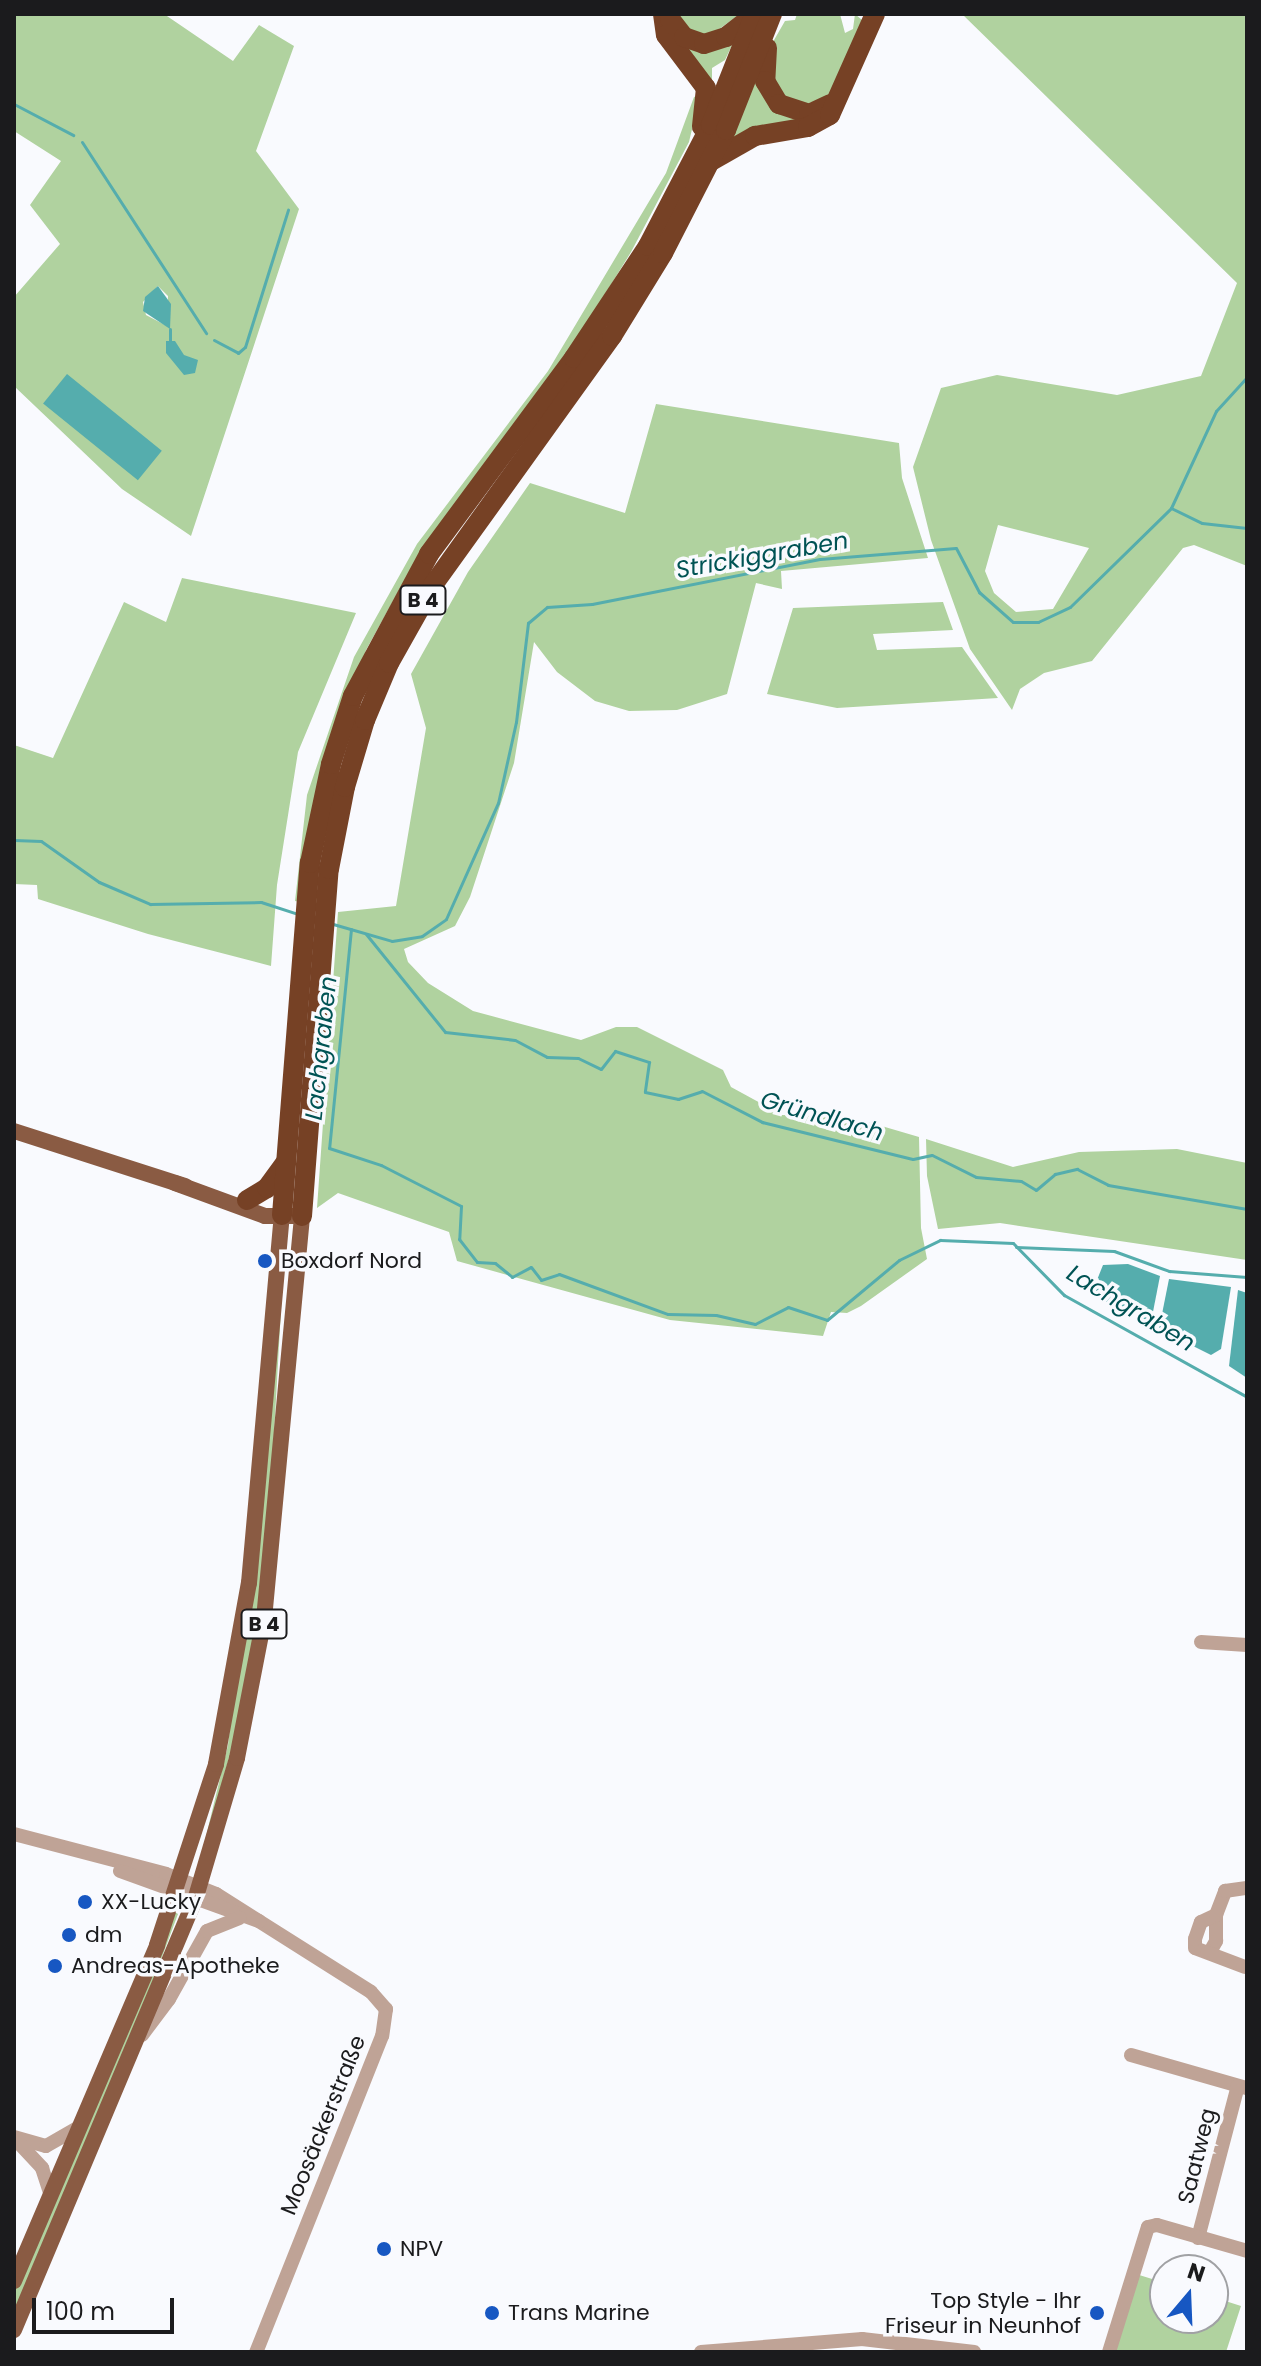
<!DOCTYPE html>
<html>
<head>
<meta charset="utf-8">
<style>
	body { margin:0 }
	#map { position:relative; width:1261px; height:2366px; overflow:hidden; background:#f9fafe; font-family:Poppins,sans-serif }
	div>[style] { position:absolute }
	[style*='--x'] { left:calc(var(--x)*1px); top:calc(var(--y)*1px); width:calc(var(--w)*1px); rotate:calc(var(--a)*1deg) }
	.green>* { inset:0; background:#b0d29f }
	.water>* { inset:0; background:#55adad; transform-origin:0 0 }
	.stream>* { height:3px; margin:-1.5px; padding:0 1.5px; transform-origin:1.5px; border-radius:1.5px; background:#55adad }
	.minor>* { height:14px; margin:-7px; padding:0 7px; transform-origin:7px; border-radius:7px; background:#bfa396 }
	.major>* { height:16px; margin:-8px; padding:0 8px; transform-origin:8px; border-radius:8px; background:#8a5b43 }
	.highway>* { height:20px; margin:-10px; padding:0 10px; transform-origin:10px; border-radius:10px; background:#764125 }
	.dots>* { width:22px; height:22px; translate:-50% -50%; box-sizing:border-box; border:4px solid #f9fafe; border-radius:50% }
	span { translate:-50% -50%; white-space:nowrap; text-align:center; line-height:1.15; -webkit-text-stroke:7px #f9fafe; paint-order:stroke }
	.shield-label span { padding:2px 6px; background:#f9fafe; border:2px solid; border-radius:6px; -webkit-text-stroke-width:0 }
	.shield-label { font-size:20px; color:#1b1b1d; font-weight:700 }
	.poi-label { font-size:22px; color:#1b1b1d }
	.left { translate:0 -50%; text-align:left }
	.right { translate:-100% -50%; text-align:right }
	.street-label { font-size:22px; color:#1b1b1d }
	.water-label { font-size:24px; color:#005354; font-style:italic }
	.frame { position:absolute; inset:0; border:16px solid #1b1b1d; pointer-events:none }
	.north { position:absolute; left:1149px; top:2254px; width:80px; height:80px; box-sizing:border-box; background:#f9fafe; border:2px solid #a0a1a4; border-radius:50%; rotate:19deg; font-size:22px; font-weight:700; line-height:32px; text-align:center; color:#1b1b1d }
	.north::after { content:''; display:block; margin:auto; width:28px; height:36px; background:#1757c2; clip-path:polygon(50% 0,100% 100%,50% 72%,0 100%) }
	.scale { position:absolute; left:32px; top:2298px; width:142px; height:36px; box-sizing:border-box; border:4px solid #1b1b1d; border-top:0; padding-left:10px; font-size:24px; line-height:28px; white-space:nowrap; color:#1b1b1d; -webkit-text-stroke:6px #f9fafe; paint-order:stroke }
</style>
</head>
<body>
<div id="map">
	<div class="green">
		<div style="clip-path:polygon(evenodd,14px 14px,164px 14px,233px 61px,259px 25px,294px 46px,256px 151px,299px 209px,191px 536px,122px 489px,14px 386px,14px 297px,60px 244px,30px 205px,61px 161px,14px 131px,14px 14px,158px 286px,168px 296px,167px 326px,146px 315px,143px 302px,158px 286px)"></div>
		<div style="clip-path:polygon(670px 14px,740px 14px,704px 40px)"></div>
		<div style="clip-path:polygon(797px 14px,840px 14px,845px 33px,853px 29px,855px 14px,862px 20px,831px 96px,794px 108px,766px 71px,770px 47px,785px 21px,795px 20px)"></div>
		<div style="clip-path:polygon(evenodd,962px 14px,1247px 14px,1247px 566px,1194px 545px,1183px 548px,1092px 661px,1044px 673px,1020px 689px,1012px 710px,970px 649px,931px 540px,913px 467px,941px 388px,997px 375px,1117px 395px,1201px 376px,1237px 283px,962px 14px,998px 525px,1089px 548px,1053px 609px,1016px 612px,994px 593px,985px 571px,998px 525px)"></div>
		<div style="clip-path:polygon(738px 32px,725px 60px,712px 68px,712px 82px,675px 37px)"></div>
		<div style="clip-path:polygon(758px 71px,805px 118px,728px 145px)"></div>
		<div style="clip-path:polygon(700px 95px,689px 142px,631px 252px,567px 356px,398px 592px,366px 650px,300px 902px,295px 901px,307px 795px,354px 657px,417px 544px,548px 371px,666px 173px,694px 97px)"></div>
		<div style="clip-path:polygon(656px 404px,899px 443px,902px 478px,928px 558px,781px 571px,782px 589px,756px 583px,727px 694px,677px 710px,629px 711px,595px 701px,557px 672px,534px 642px,514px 763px,470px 897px,455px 926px,404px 949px,408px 962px,428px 983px,473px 1011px,581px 1040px,616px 1027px,637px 1027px,723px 1070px,731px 1087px,782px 1115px,851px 1117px,919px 1137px,921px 1228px,927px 1259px,861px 1306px,847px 1313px,831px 1312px,823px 1336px,670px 1320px,457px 1261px,449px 1232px,338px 1193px,317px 1208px,338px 912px,396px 906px,426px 728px,411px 674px,468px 572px,530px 483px,625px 513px)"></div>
		<div style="clip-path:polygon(182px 578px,356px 613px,298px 752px,277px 885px,271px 966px,148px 934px,38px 899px,37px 885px,14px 884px,14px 745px,53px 758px,124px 602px,166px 622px)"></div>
		<div style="clip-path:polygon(943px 602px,953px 630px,873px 634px,877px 650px,962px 647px,998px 698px,837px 708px,767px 694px,793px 608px)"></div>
		<div style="clip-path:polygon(926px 1139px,1013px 1167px,1079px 1152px,1177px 1149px,1247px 1163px,1247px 1260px,1000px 1223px,938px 1229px,927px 1176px)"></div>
		<div style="clip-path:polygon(285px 1238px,268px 1542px,242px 1710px,196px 1878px,228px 1745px)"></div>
		<div style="clip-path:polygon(175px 1912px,178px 1914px,147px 1997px,14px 2316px,14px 2293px)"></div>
		<div style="clip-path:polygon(1136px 2274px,1165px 2283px,1165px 2318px,1213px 2318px,1213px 2297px,1241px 2306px,1226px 2352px,1113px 2352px)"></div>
	</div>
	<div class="water">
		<div style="clip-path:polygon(158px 286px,171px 304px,170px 329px,143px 311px,145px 297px)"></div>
		<div style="clip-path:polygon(166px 341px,175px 341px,184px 355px,198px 360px,195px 373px,184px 375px,166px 353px)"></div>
		<div style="left:67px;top:374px;width:122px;height:38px;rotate:39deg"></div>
		<div style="clip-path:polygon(1128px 1264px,1160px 1276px,1151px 1322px,1091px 1295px,1103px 1265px)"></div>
		<div style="clip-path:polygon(1169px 1279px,1231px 1287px,1221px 1349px,1211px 1355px,1159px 1329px)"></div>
		<div style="clip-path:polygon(1238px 1290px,1247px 1293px,1247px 1378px,1229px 1366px)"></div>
	</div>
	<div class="stream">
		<div style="--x:14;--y:104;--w:67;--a:27.7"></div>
		<div style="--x:82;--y:142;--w:228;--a:57"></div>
		<div style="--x:214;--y:340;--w:27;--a:28"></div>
		<div style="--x:238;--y:353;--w:9;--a:-41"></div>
		<div style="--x:245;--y:347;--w:144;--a:-72.6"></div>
		<div style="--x:170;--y:341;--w:12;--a:-90"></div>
		<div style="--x:1171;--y:508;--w:34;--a:26"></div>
		<div style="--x:1202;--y:523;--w:45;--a:6.3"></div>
		<div style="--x:14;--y:840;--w:27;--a:2"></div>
		<div style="--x:41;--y:841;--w:71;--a:35.3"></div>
		<div style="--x:99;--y:882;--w:56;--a:23.3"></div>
		<div style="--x:150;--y:904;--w:111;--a:-1"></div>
		<div style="--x:261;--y:902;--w:40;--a:18"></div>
		<div style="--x:333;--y:924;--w:61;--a:16.1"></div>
		<div style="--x:392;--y:941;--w:30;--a:-9"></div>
		<div style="--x:422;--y:936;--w:29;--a:-35"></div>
		<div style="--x:446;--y:919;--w:127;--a:-65.9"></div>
		<div style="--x:498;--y:803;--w:83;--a:-77.5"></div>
		<div style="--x:516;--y:722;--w:100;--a:-83.1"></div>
		<div style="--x:528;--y:623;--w:25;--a:-40"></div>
		<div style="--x:547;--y:607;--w:45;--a:-3.8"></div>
		<div style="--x:592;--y:604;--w:232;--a:-11.2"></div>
		<div style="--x:820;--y:559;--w:136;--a:-4.6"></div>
		<div style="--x:956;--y:548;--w:50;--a:62.4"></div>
		<div style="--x:979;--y:592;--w:45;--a:41.4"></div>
		<div style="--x:1013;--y:622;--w:25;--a:0"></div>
		<div style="--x:1038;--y:622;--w:35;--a:-25"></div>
		<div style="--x:1070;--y:607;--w:141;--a:-44.4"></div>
		<div style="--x:1171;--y:508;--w:107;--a:-65.1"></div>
		<div style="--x:1216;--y:411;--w:46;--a:-47.6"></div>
		<div style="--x:351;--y:929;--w:220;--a:95.7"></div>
		<div style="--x:329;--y:1148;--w:55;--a:18.1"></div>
		<div style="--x:381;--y:1165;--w:90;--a:27.1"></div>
		<div style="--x:461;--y:1206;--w:33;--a:93"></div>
		<div style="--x:459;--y:1239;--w:29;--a:52"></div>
		<div style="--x:477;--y:1262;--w:18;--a:3"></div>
		<div style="--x:495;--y:1263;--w:22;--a:39"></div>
		<div style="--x:512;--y:1277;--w:21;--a:-28"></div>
		<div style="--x:531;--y:1267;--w:16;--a:52"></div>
		<div style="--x:541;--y:1280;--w:19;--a:-18"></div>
		<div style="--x:559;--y:1274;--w:116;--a:20.2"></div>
		<div style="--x:668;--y:1314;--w:48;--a:1.2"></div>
		<div style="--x:716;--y:1315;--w:40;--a:13"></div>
		<div style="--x:755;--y:1324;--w:37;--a:-27"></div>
		<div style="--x:788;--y:1307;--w:41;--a:18.4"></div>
		<div style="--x:827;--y:1320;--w:94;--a:-39.8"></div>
		<div style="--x:899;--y:1260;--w:46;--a:-26"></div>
		<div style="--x:940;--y:1240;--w:73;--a:2.4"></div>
		<div style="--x:1013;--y:1243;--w:73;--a:45.6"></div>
		<div style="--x:1064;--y:1295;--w:210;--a:29.1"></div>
		<div style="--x:366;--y:934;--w:126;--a:51.1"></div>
		<div style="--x:445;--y:1032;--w:70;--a:6.5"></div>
		<div style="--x:515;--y:1040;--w:36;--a:28"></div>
		<div style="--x:547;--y:1057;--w:31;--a:2"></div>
		<div style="--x:578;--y:1058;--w:25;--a:26"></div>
		<div style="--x:601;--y:1069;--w:23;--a:-52"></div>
		<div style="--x:615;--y:1051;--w:36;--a:18"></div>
		<div style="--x:649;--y:1062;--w:30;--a:98"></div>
		<div style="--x:645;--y:1092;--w:34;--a:12"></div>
		<div style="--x:678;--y:1099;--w:25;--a:-18"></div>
		<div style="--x:702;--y:1091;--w:68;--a:27.3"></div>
		<div style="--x:762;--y:1122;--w:155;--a:13.8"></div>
		<div style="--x:913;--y:1159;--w:19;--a:-12"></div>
		<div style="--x:932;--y:1155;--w:49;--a:26.6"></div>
		<div style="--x:976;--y:1177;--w:45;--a:5.1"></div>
		<div style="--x:1021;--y:1181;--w:17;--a:31"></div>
		<div style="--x:1036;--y:1190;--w:25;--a:-40"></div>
		<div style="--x:1055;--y:1174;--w:23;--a:-13"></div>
		<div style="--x:1077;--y:1169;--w:35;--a:27"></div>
		<div style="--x:1108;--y:1185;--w:141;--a:9.8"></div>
		<div style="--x:1016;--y:1247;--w:98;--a:2.3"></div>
		<div style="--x:1114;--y:1251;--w:59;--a:20"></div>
		<div style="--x:1169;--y:1271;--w:78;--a:4.4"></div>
	</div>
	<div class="minor">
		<div style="--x:1201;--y:1642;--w:46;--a:3.7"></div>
		<div style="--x:14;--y:1834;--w:157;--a:14.7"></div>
		<div style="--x:166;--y:1874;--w:54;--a:21.8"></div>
		<div style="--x:216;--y:1894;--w:183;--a:32.3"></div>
		<div style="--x:371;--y:1992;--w:23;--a:49"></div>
		<div style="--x:386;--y:2009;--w:27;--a:98"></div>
		<div style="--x:382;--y:2036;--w:340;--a:111.7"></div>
		<div style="--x:120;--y:1871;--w:148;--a:19.8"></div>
		<div style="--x:1210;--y:1952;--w:13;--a:-61"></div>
		<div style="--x:1216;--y:1941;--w:26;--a:-90"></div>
		<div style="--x:1245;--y:1967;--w:53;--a:-159.2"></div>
		<div style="--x:1195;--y:1948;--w:9;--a:-90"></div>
		<div style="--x:1195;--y:1939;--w:18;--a:-71"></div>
		<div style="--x:1201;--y:1922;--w:17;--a:-25"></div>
		<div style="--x:1216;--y:1915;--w:26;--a:-69"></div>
		<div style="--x:1225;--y:1891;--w:22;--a:-8"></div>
		<div style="--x:142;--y:2035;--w:45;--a:-53.1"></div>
		<div style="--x:169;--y:1999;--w:78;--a:-60.8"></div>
		<div style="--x:207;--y:1931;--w:35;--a:-22"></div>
		<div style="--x:1131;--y:2055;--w:120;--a:16"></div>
		<div style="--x:14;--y:2137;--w:33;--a:16"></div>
		<div style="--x:46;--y:2146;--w:40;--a:-29.7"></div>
		<div style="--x:17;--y:2141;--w:37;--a:47"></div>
		<div style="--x:42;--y:2168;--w:28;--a:72"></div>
		<div style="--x:1198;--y:2238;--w:157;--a:-75.3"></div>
		<div style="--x:701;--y:2352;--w:162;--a:-4.6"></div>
		<div style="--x:862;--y:2339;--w:113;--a:6.6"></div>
		<div style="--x:1109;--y:2352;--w:131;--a:-72.7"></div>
		<div style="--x:1148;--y:2227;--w:9;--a:-13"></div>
		<div style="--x:1157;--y:2225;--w:94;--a:16.1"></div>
	</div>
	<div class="major">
		<div style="--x:14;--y:1131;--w:180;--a:17.8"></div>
		<div style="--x:14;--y:2281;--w:365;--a:-66.9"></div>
		<div style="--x:157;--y:1945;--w:190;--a:-71.9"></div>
		<div style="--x:216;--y:1764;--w:184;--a:-79.7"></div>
		<div style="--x:249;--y:1583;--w:369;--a:-84.9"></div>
		<div style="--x:14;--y:2330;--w:467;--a:-67.2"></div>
		<div style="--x:195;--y:1900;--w:148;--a:-73.5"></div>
		<div style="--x:237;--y:1758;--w:142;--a:-79"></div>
		<div style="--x:264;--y:1619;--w:405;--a:-84.6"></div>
		<div style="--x:302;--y:1216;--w:37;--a:180"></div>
		<div style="--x:265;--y:1216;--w:96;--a:-159.9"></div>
	</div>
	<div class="highway">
		<div style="--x:663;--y:14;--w:21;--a:82"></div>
		<div style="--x:666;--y:35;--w:66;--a:53"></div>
		<div style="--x:706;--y:88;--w:39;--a:96"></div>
		<div style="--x:670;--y:19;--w:23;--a:52"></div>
		<div style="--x:684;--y:37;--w:21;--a:19"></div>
		<div style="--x:704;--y:44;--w:23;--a:-18"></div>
		<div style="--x:726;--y:37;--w:36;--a:-38"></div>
		<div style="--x:767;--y:48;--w:33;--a:93"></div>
		<div style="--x:765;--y:81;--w:27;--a:59"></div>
		<div style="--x:779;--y:104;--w:32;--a:18"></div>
		<div style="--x:809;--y:114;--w:23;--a:-25"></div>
		<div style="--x:711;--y:161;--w:51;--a:-29.6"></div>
		<div style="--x:755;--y:136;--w:54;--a:-9.6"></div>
		<div style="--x:808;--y:127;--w:25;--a:-29"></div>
		<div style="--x:830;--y:115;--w:111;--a:-66"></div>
		<div style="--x:247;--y:1200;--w:23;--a:-31"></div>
		<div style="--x:267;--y:1188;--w:32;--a:-54"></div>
		<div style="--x:282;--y:1215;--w:353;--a:-85.5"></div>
		<div style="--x:310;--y:863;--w:101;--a:-78"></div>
		<div style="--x:331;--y:764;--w:71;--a:-72.1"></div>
		<div style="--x:353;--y:696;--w:161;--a:-61.8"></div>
		<div style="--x:429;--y:554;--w:244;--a:-53.5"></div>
		<div style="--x:574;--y:358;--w:134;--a:-56.5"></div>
		<div style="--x:648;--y:246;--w:136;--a:-62.5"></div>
		<div style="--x:711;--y:125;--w:119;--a:-68.4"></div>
		<div style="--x:302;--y:1216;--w:348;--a:-85.6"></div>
		<div style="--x:329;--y:869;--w:84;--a:-79"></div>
		<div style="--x:345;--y:787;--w:70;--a:-73.4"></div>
		<div style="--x:365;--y:720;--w:62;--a:-67.2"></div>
		<div style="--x:389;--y:663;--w:90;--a:-60.6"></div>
		<div style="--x:433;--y:585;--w:307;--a:-54.3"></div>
		<div style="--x:612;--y:336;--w:97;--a:-58.4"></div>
		<div style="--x:663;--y:253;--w:138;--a:-62.9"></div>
		<div style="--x:726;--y:130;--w:125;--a:-68.4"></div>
	</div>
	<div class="dots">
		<div style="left:265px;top:1261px;background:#1757c2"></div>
		<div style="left:85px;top:1902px;background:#1757c2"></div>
		<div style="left:69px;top:1935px;background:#1757c2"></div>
		<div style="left:55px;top:1966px;background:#1757c2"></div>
		<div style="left:384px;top:2249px;background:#1757c2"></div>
		<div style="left:492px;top:2313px;background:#1757c2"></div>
		<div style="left:1097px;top:2313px;background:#1757c2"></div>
	</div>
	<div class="shield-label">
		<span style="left:423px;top:600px">B 4</span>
		<span style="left:264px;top:1624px">B 4</span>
	</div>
	<div class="poi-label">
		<span class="left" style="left:281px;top:1261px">Boxdorf Nord</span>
		<span class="left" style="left:101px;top:1902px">XX-Lucky</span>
		<span class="left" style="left:85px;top:1935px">dm</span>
		<span class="left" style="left:71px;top:1966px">Andreas-Apotheke</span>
		<span class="left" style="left:400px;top:2249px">NPV</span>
		<span class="right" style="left:1081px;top:2313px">Top Style - Ihr<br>Friseur in Neunhof</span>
		<span class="left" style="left:508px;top:2313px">Trans Marine</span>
	</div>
	<div class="street-label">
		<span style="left:323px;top:2125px;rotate:-68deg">Moosäckerstraße</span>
		<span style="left:1197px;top:2156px;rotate:-76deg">Saatweg</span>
	</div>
	<div class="water-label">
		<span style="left:762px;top:555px;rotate:-10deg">Strickiggraben</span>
		<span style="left:321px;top:1048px;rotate:-84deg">Lachgraben</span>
		<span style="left:822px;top:1116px;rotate:16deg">Gründlach</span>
		<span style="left:1131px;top:1308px;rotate:31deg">Lachgraben</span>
	</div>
	<div class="frame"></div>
	<div class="north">N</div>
	<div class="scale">100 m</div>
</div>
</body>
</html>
